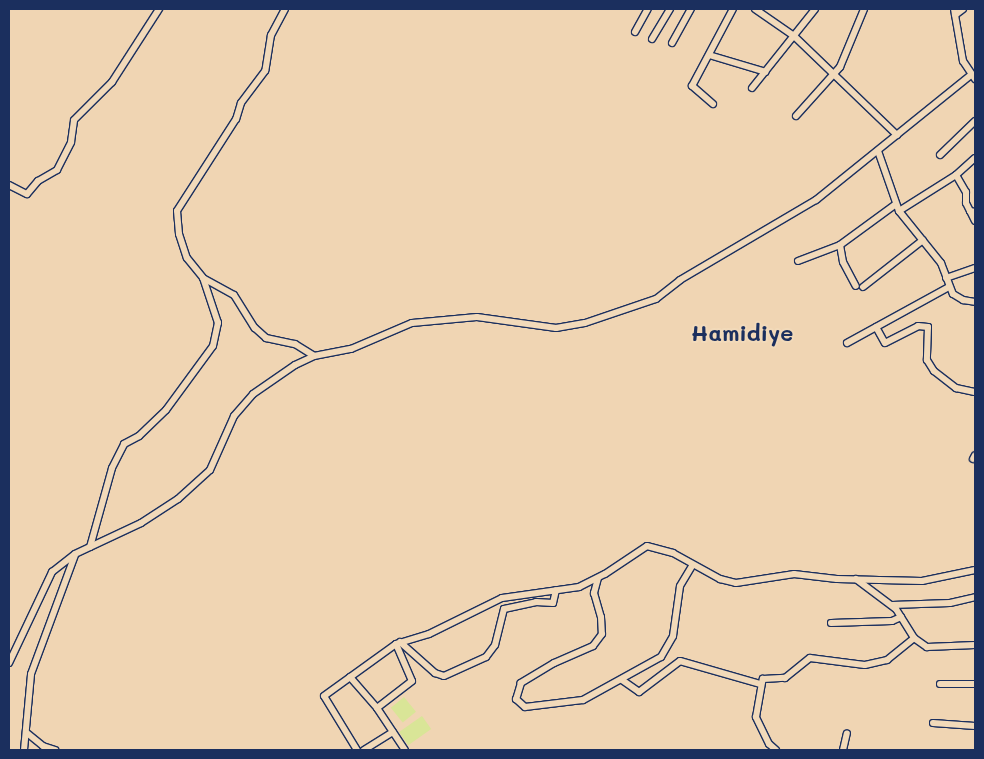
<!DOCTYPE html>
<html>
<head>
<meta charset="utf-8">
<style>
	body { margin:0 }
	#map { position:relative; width:984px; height:759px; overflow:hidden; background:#f0d5b3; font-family:Mali,sans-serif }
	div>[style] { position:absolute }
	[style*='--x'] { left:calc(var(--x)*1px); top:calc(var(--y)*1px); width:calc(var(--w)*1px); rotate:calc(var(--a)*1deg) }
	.green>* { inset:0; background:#d9e597; transform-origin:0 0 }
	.roads { filter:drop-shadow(1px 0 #1b2f5e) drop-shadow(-1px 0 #1b2f5e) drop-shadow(0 1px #1b2f5e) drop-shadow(0 -1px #1b2f5e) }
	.minor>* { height:6px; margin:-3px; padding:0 3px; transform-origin:3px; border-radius:3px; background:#f2daba }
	span { translate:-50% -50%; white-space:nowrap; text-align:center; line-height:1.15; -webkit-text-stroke:4px #f2daba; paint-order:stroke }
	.district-label { font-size:22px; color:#1b2f5e; font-weight:700 }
	.frame { position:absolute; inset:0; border:10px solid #1b2f5e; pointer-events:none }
</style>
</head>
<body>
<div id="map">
	<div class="green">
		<div style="left:404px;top:697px;width:19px;height:17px;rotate:51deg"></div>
		<div style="left:422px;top:716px;width:16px;height:28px;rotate:55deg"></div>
	</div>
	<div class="roads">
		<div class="minor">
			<div style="--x:285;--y:9;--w:30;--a:118"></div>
			<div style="--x:271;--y:35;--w:36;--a:99"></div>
			<div style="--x:265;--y:71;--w:40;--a:127"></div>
			<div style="--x:241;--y:103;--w:17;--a:107"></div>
			<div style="--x:236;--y:119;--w:109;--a:122.7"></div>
			<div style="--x:177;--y:211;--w:23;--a:85"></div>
			<div style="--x:179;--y:234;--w:25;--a:72"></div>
			<div style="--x:187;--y:258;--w:26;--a:51"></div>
			<div style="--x:203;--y:278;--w:35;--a:29"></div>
			<div style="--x:234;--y:295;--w:39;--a:58"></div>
			<div style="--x:255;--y:328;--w:15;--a:42"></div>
			<div style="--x:266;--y:338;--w:30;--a:12"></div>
			<div style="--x:295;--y:344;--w:22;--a:32"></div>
			<div style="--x:755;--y:9;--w:47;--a:34.7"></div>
			<div style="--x:794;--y:36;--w:143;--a:43.9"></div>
			<div style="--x:954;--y:9;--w:53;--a:80.2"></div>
			<div style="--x:963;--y:61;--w:22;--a:56"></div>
			<div style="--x:955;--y:15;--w:10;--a:-37"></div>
			<div style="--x:635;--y:32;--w:26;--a:-61"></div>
			<div style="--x:652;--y:39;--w:35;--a:-59"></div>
			<div style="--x:672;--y:43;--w:39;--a:-61"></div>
			<div style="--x:709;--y:55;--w:59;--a:16.6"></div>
			<div style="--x:752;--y:88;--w:101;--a:-51.4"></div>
			<div style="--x:713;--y:104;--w:28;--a:-139"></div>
			<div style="--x:692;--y:86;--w:87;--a:-62"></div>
			<div style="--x:796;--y:116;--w:66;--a:-48.1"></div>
			<div style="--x:840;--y:67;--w:63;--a:-67.5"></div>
			<div style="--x:878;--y:151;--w:64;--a:70.7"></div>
			<div style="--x:899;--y:211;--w:67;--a:51.1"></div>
			<div style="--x:941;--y:263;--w:33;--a:69"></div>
			<div style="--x:953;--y:294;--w:12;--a:31"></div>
			<div style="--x:963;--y:300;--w:12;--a:9"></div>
			<div style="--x:940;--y:155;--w:49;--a:-44.2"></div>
			<div style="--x:956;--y:175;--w:20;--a:60"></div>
			<div style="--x:966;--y:192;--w:11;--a:90"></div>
			<div style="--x:966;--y:203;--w:9;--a:63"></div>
			<div style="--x:9;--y:185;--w:20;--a:27"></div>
			<div style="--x:27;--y:194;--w:17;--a:-50"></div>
			<div style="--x:38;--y:181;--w:22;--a:-30"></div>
			<div style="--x:57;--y:170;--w:31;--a:-63"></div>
			<div style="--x:71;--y:142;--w:22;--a:-82"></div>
			<div style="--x:74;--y:120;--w:54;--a:-45"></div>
			<div style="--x:112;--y:82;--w:87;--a:-57.2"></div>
			<div style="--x:899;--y:211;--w:67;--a:-32.3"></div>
			<div style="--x:956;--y:175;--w:25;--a:-42"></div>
			<div style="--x:975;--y:212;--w:5;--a:-169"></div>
			<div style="--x:970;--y:211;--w:11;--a:63"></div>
			<div style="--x:840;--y:245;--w:17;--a:80"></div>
			<div style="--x:843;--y:262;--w:27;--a:62"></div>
			<div style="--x:798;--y:261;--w:45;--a:-20.9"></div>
			<div style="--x:840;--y:245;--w:69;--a:-36.2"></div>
			<div style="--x:946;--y:278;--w:31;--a:-19"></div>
			<div style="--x:863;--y:287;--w:76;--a:-38.1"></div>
			<div style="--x:876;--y:327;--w:18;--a:61"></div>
			<div style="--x:885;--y:343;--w:37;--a:-27"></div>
			<div style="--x:918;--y:326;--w:10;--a:6"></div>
			<div style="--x:928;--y:327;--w:33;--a:92"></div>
			<div style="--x:927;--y:360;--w:13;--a:58"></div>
			<div style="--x:934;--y:371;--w:28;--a:38"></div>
			<div style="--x:956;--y:388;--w:19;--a:12"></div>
			<div style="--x:847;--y:343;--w:116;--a:-28.8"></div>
			<div style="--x:973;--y:459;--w:4;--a:-63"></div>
			<div style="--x:90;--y:547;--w:82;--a:-74.4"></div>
			<div style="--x:112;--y:468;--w:27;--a:-63"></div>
			<div style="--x:124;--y:444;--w:17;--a:-28"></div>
			<div style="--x:139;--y:436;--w:37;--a:-44"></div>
			<div style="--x:166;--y:410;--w:79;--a:-53.7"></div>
			<div style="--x:213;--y:346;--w:24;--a:-78"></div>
			<div style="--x:218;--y:323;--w:47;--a:-108.4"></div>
			<div style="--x:598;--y:578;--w:16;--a:105"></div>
			<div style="--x:594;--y:593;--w:25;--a:74"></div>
			<div style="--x:601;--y:617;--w:17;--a:87"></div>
			<div style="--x:602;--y:634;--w:15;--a:127"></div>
			<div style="--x:593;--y:646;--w:43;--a:156.4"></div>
			<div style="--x:554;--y:663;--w:39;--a:149"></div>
			<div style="--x:521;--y:683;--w:17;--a:107"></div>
			<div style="--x:516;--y:699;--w:12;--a:42"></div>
			<div style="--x:525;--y:707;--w:58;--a:-6.9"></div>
			<div style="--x:583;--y:700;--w:89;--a:-28.9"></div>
			<div style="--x:661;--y:657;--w:24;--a:-60"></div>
			<div style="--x:673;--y:636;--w:50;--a:-82"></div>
			<div style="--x:680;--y:586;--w:23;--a:-59"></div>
			<div style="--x:856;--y:579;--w:50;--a:36.9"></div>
			<div style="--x:896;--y:609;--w:34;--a:58"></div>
			<div style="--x:914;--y:638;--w:16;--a:35"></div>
			<div style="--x:927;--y:647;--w:48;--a:-2.4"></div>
			<div style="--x:892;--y:605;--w:58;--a:-2"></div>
			<div style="--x:950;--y:603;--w:26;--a:-13"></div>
			<div style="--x:831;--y:623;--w:61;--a:-1.9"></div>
			<div style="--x:892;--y:621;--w:10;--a:-24"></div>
			<div style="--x:400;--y:642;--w:47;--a:41.5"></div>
			<div style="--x:435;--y:673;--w:9;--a:18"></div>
			<div style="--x:444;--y:676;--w:46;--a:-24.3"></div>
			<div style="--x:486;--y:657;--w:15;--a:-53"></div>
			<div style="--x:495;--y:645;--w:37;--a:-76"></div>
			<div style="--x:504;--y:609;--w:33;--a:-12"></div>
			<div style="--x:536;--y:602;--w:17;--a:3"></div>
			<div style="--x:553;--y:603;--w:13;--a:-77"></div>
			<div style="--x:396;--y:644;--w:40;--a:66.6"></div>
			<div style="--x:412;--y:681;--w:44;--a:142.4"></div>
			<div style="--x:377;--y:708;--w:50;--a:56.3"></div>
			<div style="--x:9;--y:663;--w:101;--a:-64.7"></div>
			<div style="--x:52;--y:572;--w:29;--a:-38"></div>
			<div style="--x:75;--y:554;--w:73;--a:-25.2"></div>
			<div style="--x:141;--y:523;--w:44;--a:-33"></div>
			<div style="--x:178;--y:499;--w:43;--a:-42.2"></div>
			<div style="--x:210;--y:470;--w:59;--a:-66"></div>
			<div style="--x:234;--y:416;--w:29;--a:-49"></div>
			<div style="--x:253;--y:394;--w:51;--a:-34.6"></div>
			<div style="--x:295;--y:365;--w:21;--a:-25"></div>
			<div style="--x:314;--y:356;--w:38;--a:-11"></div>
			<div style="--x:351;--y:349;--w:66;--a:-23.1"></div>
			<div style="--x:412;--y:323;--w:65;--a:-5.3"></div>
			<div style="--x:477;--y:317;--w:80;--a:7.9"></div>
			<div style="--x:556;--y:328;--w:29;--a:-10"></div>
			<div style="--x:585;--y:323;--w:75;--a:-18.7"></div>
			<div style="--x:656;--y:299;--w:31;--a:-38"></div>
			<div style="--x:680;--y:280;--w:158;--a:-30.5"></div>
			<div style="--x:816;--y:200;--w:199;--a:-38.9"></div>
			<div style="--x:350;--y:677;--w:41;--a:48.9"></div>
			<div style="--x:622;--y:680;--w:21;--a:35"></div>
			<div style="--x:639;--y:692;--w:51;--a:-37.1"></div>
			<div style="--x:680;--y:661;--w:83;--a:16"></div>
			<div style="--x:940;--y:684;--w:35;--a:0"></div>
			<div style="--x:933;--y:723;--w:42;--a:4.1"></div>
			<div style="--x:27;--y:733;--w:21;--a:39"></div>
			<div style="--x:43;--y:746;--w:13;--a:18"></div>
			<div style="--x:24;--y:750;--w:76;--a:-84.7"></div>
			<div style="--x:31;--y:674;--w:127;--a:-69.7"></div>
			<div style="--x:357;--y:750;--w:63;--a:-121.4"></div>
			<div style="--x:324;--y:696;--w:89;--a:-35.8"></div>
			<div style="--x:396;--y:644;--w:34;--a:-17"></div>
			<div style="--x:429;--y:634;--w:81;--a:-26.3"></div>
			<div style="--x:502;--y:598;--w:78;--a:-8.1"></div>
			<div style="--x:579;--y:587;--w:29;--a:-27"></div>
			<div style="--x:605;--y:574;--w:50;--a:-33.7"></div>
			<div style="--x:647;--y:546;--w:27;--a:15"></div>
			<div style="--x:673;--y:553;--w:54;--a:29"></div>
			<div style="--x:720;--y:579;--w:16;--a:14"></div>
			<div style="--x:736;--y:583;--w:59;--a:-8.8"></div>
			<div style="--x:794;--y:574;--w:43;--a:6.6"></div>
			<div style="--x:837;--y:579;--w:85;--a:1.3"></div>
			<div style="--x:922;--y:581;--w:54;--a:-11.7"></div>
			<div style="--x:364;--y:750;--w:34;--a:-32"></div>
			<div style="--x:776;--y:750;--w:9;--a:-139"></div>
			<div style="--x:769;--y:744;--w:30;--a:-116"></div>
			<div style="--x:756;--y:717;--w:39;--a:-80"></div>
			<div style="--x:763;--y:679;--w:22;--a:-3"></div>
			<div style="--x:785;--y:678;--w:32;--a:-39"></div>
			<div style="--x:810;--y:658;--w:55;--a:7.3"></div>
			<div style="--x:865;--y:665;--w:23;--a:-13"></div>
			<div style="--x:887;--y:660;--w:35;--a:-39"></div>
			<div style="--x:843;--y:750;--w:17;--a:-77"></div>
		</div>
	</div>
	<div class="district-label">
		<span style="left:742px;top:333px">Hamidiye</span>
	</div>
	<div class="frame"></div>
</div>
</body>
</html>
